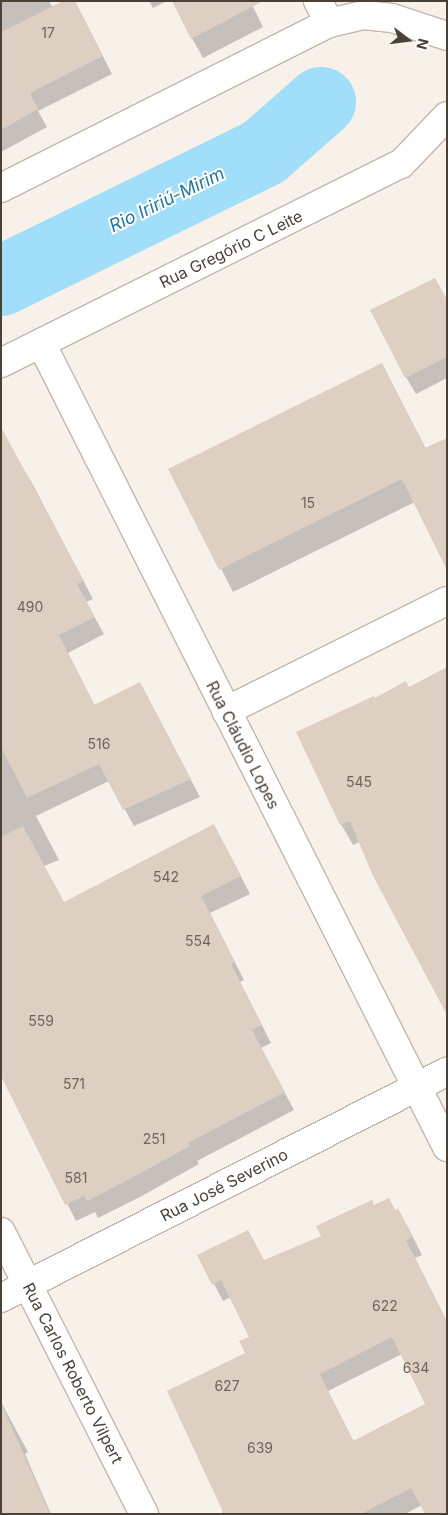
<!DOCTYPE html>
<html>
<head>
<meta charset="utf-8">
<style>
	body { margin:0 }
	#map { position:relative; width:448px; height:1515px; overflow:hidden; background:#f7f1ea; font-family:Inter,sans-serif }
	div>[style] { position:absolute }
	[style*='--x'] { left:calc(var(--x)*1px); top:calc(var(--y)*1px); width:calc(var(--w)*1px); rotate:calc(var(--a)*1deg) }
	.shadow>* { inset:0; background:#0003 }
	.river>* { height:70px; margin:-35px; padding:0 35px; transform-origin:35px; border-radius:35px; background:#a1def9 }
	.building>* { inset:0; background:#ddcfc1 }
	.roads { filter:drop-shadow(1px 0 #c3b8ab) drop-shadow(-1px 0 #c3b8ab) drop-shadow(0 1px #c3b8ab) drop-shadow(0 -1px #c3b8ab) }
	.street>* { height:28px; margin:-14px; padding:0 14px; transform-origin:14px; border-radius:14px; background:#fff }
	span { translate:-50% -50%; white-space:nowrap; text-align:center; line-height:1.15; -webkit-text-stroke:4px #fff; paint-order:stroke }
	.number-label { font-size:14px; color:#70645a }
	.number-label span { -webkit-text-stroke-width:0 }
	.street-label { font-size:16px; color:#4c4137 }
	.water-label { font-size:18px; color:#1f78a2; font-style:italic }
	.frame { position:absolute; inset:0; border:2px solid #4c4137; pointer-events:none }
	.north { position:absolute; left:383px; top:15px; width:50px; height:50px; -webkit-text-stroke:4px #fff; paint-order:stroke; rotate:105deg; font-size:14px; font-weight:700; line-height:20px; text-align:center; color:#4c4137 }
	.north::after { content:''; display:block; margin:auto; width:18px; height:22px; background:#4c4137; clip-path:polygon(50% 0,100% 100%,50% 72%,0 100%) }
</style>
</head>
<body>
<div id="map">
	<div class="shadow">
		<div style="clip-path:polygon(1px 1px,49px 1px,53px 8px,82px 15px,112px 74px,38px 111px,47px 127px,1px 152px)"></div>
		<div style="clip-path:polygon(149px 1px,167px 1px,153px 8px)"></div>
		<div style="clip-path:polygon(250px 1px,263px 27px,203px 58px,192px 38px)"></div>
		<div style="clip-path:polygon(447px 301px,447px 378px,416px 394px,406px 377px)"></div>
		<div style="clip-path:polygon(382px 364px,426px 449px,415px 502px,233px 592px,170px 469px)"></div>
		<div style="clip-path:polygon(1px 439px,10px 446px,33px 485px,93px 599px,86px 602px,104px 634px,68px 653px,95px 706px,140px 683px,200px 797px,134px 826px,109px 781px,36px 816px,59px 860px,44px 866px,64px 904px,224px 844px,250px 894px,210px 913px,244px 980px,240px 982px,271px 1043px,261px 1048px,294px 1110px,197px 1161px,199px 1164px,140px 1197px,98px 1218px,95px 1212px,76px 1221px,1px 1074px)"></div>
		<div style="clip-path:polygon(409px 688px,361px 841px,353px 845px,341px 824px,375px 700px)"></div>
		<div style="clip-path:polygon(evenodd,374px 1207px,395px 1211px,408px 1227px,422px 1255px,415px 1258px,447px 1323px,422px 1505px,405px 1514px,222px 1514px,250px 1337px,231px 1297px,223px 1301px,199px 1255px,264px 1261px,322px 1237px,374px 1207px,402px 1354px,427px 1404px,354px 1442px,328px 1391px,402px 1354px)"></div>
		<div style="clip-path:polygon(1px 1402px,28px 1452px,25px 1454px,51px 1514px,1px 1514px)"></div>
	</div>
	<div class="river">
		<div style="--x:1;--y:281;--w:293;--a:-26.1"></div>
		<div style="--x:264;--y:152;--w:76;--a:-41.3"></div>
	</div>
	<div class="building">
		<div style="clip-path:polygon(63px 1px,75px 1px,103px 56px,30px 93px,38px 109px,1px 130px,1px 32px)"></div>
		<div style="clip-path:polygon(172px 1px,263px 1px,191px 39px)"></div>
		<div style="clip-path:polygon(435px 278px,447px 300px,447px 357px,405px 378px,370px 310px)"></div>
		<div style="clip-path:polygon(382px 363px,425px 448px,447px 438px,447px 570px,402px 479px,219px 570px,168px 469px)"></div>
		<div style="clip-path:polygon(1px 427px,84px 581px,77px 584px,95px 617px,59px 635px,94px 705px,140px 682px,191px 779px,123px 810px,99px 764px,27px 798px,1px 747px)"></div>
		<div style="clip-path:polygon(447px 667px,447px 1015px,373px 876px,350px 821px,340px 825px,296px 732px,374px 696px,375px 698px,406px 681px,409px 687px)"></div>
		<div style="clip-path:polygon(214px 824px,241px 876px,201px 896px,235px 962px,231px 964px,262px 1025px,252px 1030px,285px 1092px,188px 1143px,190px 1146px,130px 1179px,87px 1201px,84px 1196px,65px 1205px,1px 1076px,1px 837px,23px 826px,64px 902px)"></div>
		<div style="clip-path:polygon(evenodd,389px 1198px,395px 1210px,398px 1208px,413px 1237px,406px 1240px,447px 1321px,447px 1514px,425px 1514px,411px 1488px,361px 1514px,224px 1514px,167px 1391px,245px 1353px,239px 1341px,249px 1337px,221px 1280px,212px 1285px,197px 1255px,248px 1230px,264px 1260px,321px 1236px,316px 1226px,372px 1200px,374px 1205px,389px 1198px,392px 1337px,425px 1404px,353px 1441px,320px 1374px,392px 1337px)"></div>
		<div style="clip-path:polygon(1px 1403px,50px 1514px,1px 1514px)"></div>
	</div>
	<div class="roads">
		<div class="street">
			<div style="--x:318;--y:1;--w:25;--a:63"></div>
			<div style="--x:1;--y:188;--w:367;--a:-26.7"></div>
			<div style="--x:329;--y:23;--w:35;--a:-13"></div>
			<div style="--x:363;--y:15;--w:29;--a:6"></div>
			<div style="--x:392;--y:18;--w:58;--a:18.1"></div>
			<div style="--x:41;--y:343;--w:901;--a:63.21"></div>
			<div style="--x:1;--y:363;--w:447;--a:-26.5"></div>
			<div style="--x:401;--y:164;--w:66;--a:-46.2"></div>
			<div style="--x:226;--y:711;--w:247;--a:-26.5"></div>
			<div style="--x:1;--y:1232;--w:316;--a:63.1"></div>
			<div style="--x:1;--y:1298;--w:500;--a:-26.9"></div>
		</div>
	</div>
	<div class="number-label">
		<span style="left:48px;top:33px">17</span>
		<span style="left:308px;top:503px">15</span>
		<span style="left:30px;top:607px">490</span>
		<span style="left:99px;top:744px">516</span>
		<span style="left:359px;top:782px">545</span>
		<span style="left:166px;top:877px">542</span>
		<span style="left:198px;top:941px">554</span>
		<span style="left:41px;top:1021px">559</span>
		<span style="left:74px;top:1084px">571</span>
		<span style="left:154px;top:1139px">251</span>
		<span style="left:76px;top:1178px">581</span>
		<span style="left:385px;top:1306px">622</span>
		<span style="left:416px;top:1368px">634</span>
		<span style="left:227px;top:1386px">627</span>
		<span style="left:260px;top:1448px">639</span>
	</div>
	<div class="street-label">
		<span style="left:231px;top:249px;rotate:-26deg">Rua Gregório C Leite</span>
		<span style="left:243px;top:745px;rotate:63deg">Rua Cláudio Lopes</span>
		<span style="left:224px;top:1185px;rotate:-27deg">Rua José Severino</span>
		<span style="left:73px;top:1373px;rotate:63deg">Rua Carlos Roberto Vilpert</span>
	</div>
	<div class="water-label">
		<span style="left:167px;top:200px;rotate:-26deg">Rio Iririú-Mirim</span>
	</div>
	<div class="frame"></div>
	<div class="north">N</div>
</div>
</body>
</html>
